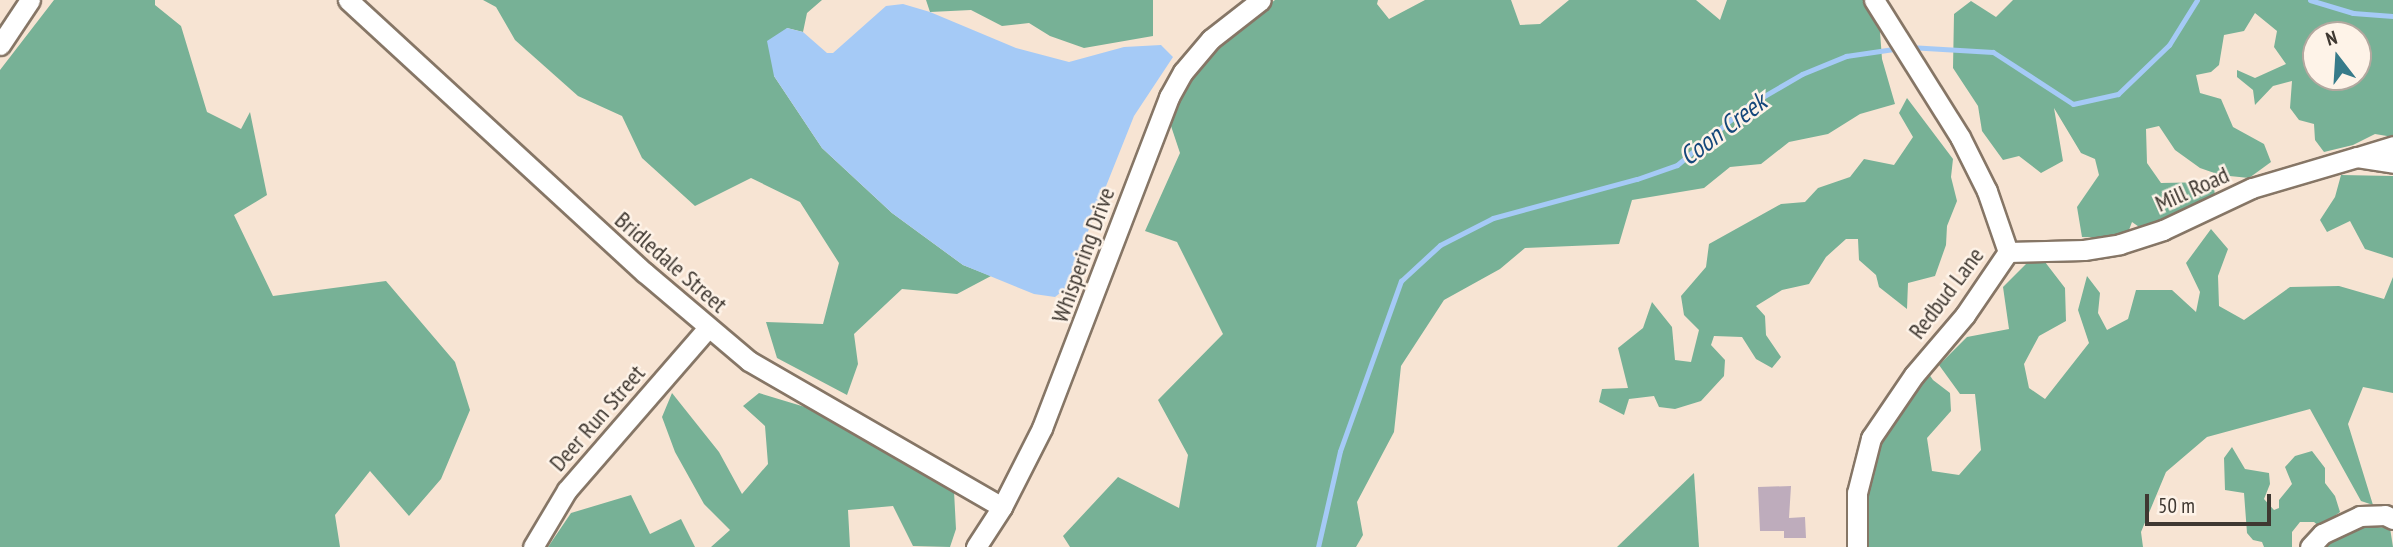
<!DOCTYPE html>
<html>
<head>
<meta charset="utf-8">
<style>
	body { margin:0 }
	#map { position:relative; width:2393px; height:547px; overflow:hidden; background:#f7e4d3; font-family:"PT Sans Narrow",sans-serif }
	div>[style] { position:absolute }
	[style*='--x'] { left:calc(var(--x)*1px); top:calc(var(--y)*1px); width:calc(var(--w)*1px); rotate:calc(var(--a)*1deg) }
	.forest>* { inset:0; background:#77b196 }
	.water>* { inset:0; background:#a5caf6 }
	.stream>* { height:5px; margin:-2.5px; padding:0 2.5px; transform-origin:2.5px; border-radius:2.5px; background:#a5caf6 }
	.building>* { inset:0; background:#beacbc }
	.roads { filter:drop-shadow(2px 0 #867666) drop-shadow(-2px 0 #867666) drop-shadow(0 2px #867666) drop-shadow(0 -2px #867666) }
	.street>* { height:19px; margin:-9.5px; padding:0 9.5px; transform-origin:9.5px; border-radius:9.5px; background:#fff }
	span { translate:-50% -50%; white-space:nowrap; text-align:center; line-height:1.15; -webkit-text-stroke:5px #fef3e8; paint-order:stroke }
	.street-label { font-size:24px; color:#3f3831 }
	.water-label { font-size:26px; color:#15477b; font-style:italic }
	.north { position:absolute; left:2302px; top:21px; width:70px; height:70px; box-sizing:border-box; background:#fef3e8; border:2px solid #b2a89f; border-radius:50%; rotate:343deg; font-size:19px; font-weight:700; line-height:28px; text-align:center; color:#3f3831 }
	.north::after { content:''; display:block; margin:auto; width:24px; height:32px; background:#377b8a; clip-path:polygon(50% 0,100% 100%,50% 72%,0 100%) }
	.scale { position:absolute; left:2145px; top:494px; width:126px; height:32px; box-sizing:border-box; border:4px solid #3f3831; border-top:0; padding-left:9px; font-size:21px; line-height:24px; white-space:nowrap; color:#3f3831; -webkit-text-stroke:5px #fef3e8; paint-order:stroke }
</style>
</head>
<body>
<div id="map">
	<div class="forest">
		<div style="clip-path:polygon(54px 0,155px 0,155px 5px,181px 26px,207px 112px,241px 129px,250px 112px,267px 195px,234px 215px,273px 296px,386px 281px,455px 362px,470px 410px,441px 479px,409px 516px,370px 471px,335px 515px,340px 547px,0 547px,0 70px)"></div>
		<div style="clip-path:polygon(483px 0,822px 0,807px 13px,803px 32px,787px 28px,774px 76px,822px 148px,892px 213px,963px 265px,991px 276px,957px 294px,902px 289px,854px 334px,858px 364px,847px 395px,777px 358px,766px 322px,823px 324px,839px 263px,800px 202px,751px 178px,695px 206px,642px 158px,622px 116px,578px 96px,515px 40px,496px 7px)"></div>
		<div style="clip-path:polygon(926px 0,1153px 0,1153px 36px,1084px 48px,1050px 36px,1029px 23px,1002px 26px,971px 10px,930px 12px)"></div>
		<div style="clip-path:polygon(1275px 0,1378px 0,1377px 4px,1389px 19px,1425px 0,1511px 0,1520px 25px,1540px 24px,1569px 0,1696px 0,1720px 20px,1727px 0,1866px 0,1879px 18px,1882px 59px,1895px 104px,1860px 114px,1828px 134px,1789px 142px,1761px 164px,1730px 167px,1704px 188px,1632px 200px,1619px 244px,1525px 248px,1500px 269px,1444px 300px,1401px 366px,1394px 432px,1357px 502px,1363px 535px,1356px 547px,1070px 547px,1063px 536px,1118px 477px,1179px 508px,1188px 455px,1158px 400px,1223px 334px,1177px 242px,1145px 231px,1180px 153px,1168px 117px,1195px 68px,1224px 39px)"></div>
		<div style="clip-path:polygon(evenodd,2013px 0,2393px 0,2393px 137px,2375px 134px,2353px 145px,2324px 152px,2315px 140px,2314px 124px,2299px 120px,2290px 108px,2292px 81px,2273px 86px,2255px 105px,2253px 90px,2237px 77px,2237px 70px,2255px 78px,2286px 64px,2274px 47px,2277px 31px,2255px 13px,2244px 31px,2224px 35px,2219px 65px,2211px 72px,2196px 75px,2200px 93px,2221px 99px,2233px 127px,2264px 144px,2271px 162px,2249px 178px,2220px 175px,2200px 168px,2175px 150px,2159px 126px,2146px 129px,2147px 163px,2161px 183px,2213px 182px,2215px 195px,2191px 212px,2173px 214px,2170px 219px,2145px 231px,2132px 222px,2126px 238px,2082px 237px,2077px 207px,2099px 175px,2095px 159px,2081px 153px,2054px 108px,2063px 161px,2041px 173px,2019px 156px,2003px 160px,1982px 131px,1978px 106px,1953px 68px,1954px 14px,1971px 1px,1996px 17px,2013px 0,2316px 35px,2358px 35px,2358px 77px,2316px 77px,2316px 35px)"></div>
		<div style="clip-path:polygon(1907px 98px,1953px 159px,1951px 177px,1957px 201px,1947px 226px,1946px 245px,1935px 276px,1908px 283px,1907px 309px,1879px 287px,1876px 275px,1859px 260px,1858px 239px,1846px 239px,1826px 257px,1809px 284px,1782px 290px,1756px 306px,1765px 316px,1766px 335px,1781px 357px,1772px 368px,1756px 359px,1742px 337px,1714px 336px,1711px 345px,1725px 360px,1724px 376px,1701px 401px,1675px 409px,1659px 407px,1654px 396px,1629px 399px,1624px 415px,1599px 402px,1602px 389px,1628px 388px,1618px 348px,1643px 328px,1652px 302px,1672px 327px,1675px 360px,1691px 362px,1699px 330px,1684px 315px,1681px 296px,1706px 267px,1709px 244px,1781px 204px,1805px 202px,1818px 188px,1850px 177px,1864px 159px,1894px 165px,1913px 137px,1899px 113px)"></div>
		<div style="clip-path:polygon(2341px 175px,2393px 176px,2393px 258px,2365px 249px,2350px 221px,2327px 232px,2320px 220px,2335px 197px)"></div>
		<div style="clip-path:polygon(2211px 229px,2228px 249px,2218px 276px,2219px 306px,2244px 320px,2290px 287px,2339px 286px,2384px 299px,2393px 277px,2393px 393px,2363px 387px,2348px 424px,2373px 505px,2361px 501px,2310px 409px,2207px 437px,2166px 472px,2141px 532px,2143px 547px,1863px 547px,1862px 506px,1872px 454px,1887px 424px,1926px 370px,1933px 380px,1950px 393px,1951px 411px,1927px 438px,1932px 471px,1959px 475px,1981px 450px,1975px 394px,1960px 394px,1939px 365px,1967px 337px,2009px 329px,2003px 287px,2027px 263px,2045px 262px,2065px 288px,2066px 321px,2039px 336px,2024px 364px,2029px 388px,2045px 399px,2089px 343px,2078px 310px,2087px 276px,2100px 293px,2098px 313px,2107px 330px,2128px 319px,2136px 290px,2172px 290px,2196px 312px,2200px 292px,2186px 263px)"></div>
		<div style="clip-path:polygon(672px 393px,719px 452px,742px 494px,768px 464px,765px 426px,743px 406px,759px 393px,805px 407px,954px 491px,956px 529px,950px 547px,913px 546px,893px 506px,848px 510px,850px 547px,711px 547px,730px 530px,704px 504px,675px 452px,662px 417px)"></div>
		<div style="clip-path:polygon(2232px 447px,2245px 469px,2269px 473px,2270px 484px,2264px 499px,2274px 510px,2279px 508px,2279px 500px,2292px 484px,2285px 467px,2295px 456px,2312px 451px,2325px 468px,2325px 483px,2335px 496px,2340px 512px,2320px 527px,2314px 522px,2300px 522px,2292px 532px,2292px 547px,2264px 547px,2262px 542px,2253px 540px,2247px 533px,2244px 493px,2225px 490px,2224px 458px)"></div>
		<div style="clip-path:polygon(1694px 473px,1699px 547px,1617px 547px)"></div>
		<div style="clip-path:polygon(631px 495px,650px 534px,681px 519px,695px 547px,548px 547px,571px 513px)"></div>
		<div style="clip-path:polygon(2347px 525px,2390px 528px,2393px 547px,2319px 547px)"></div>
	</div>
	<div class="water">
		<div style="clip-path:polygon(903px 4px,930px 12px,1016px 48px,1069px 62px,1124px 47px,1161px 45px,1173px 57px,1134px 116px,1065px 289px,1055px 297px,1034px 294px,963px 265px,892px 213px,822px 148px,774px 76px,767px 41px,787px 28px,803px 32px,827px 53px,833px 53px,886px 6px)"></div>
	</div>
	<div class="stream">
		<div style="--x:2310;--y:0;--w:45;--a:16.8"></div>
		<div style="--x:2353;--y:13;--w:40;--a:4.3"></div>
		<div style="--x:1909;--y:47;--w:84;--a:3.4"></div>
		<div style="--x:1993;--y:52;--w:95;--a:33"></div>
		<div style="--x:2073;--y:104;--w:46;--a:-12.5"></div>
		<div style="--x:2118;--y:94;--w:71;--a:-43.9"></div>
		<div style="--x:2169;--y:45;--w:53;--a:-58.1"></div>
		<div style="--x:1318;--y:547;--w:98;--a:-77.1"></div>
		<div style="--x:1340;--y:451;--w:181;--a:-70.3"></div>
		<div style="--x:1401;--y:281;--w:53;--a:-42.7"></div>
		<div style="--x:1440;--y:245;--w:59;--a:-27"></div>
		<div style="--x:1493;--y:218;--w:149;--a:-15.2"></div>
		<div style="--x:1637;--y:179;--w:42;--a:-19.3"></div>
		<div style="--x:1677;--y:165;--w:92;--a:-40.1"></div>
		<div style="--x:1747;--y:106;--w:64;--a:-30.2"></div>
		<div style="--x:1802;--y:74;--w:48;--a:-22.2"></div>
		<div style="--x:1846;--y:56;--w:55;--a:-8.4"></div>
	</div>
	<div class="building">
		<div style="clip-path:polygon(1791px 486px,1789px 518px,1805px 517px,1806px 538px,1784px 538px,1784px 531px,1760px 531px,1758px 487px)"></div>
	</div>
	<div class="roads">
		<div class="street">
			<div style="--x:348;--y:0;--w:403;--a:42.6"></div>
			<div style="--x:645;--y:273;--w:136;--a:40.2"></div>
			<div style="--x:749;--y:361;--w:292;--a:30"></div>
			<div style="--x:0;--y:45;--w:54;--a:-56.3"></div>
			<div style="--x:2361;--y:156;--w:34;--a:-17"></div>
			<div style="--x:2008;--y:252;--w:76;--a:-1.5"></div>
			<div style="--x:2084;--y:250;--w:36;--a:-9"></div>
			<div style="--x:2120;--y:244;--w:45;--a:-18"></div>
			<div style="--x:2163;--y:230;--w:98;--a:-25.3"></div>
			<div style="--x:2252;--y:188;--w:109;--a:-16.4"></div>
			<div style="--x:2357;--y:157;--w:36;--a:9"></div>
			<div style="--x:533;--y:547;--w:66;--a:-59.2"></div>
			<div style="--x:567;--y:490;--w:215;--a:-49"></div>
			<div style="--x:976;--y:547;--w:48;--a:-57"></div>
			<div style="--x:1002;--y:507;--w:89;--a:-63.1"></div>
			<div style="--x:1042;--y:428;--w:355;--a:-69"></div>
			<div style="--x:1169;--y:97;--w:29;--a:-61"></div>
			<div style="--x:1183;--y:72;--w:43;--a:-49.7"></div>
			<div style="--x:1211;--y:39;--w:63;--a:-38"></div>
			<div style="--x:1857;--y:547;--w:54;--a:-90"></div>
			<div style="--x:1857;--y:493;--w:57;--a:-75.7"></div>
			<div style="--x:1871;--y:438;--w:76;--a:-55.7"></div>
			<div style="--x:1914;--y:375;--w:79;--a:-49.6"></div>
			<div style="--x:1965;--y:315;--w:76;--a:-55.7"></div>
			<div style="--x:2008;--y:252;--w:65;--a:-109"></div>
			<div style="--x:1987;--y:191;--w:60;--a:-116.6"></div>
			<div style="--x:1960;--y:137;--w:162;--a:-122.1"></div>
			<div style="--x:2310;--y:547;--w:18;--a:-47"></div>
			<div style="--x:2322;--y:534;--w:42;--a:-25.3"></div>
			<div style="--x:2360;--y:516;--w:25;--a:-2"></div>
			<div style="--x:2385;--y:515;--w:9;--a:27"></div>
		</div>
	</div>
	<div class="street-label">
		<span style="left:2192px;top:189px;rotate:-24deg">Mill Road</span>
		<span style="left:1083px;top:255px;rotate:-70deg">Whispering Drive</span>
		<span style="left:671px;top:262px;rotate:41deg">Bridledale Street</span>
		<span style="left:1946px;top:293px;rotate:-53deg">Redbud Lane</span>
		<span style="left:597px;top:418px;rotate:-49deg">Deer Run Street</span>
	</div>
	<div class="water-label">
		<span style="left:1723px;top:129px;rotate:-37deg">Coon Creek</span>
	</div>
	<div class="north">N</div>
	<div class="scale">50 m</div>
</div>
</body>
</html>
